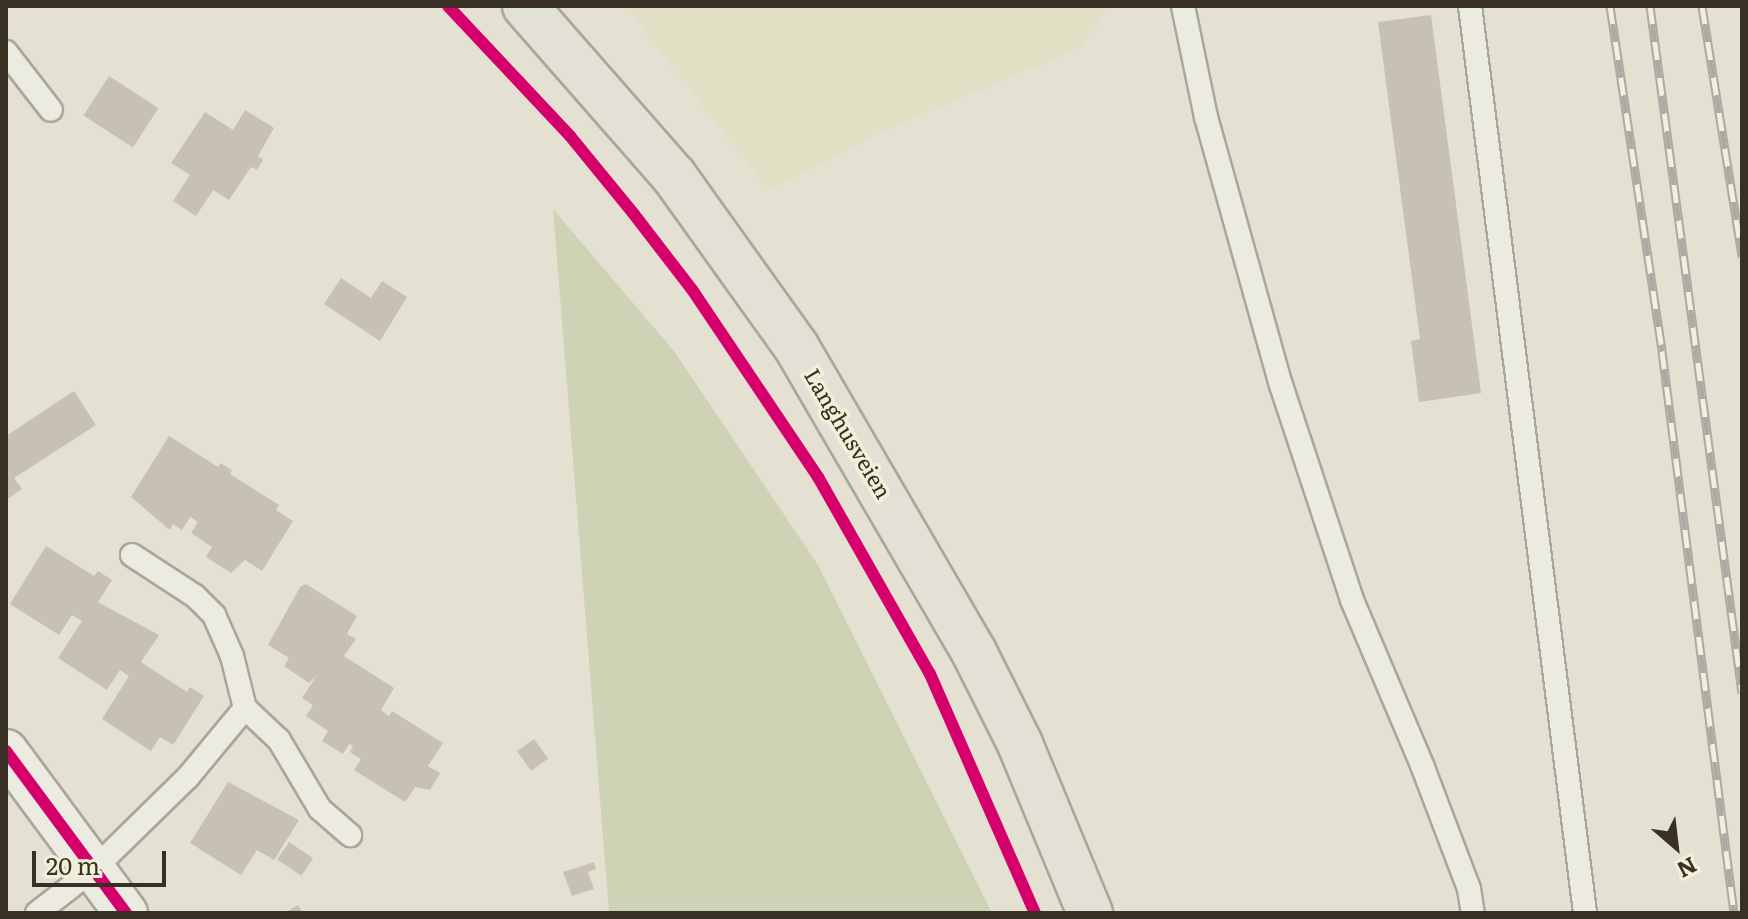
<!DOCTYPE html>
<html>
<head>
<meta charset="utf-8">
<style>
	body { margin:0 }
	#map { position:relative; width:1748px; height:919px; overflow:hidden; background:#e4e1d2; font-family:Literata,serif }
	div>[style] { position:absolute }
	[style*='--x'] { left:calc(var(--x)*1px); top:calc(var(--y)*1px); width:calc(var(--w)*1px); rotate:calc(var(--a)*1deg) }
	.farmland>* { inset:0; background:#e2e0c4 }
	.green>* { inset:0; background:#cfd3b6 }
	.building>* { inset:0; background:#c7c1b3; transform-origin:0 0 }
	.roads { filter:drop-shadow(2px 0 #aaa69a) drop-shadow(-2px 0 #aaa69a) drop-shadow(0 2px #aaa69a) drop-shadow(0 -2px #aaa69a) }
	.service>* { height:22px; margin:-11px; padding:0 11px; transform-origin:11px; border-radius:11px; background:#ecebe2 }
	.minor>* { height:42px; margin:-21px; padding:0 21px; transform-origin:21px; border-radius:21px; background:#ecebe2 }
	.primary>* { height:44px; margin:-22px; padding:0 22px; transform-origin:22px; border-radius:22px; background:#e3e1d5 }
	.rail>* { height:9px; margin-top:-4.5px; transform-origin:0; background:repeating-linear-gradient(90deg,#f3f0da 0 18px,#acaaa2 0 36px); box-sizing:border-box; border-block:2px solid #acaaa2 }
	.cycleway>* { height:12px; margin:-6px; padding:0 6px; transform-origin:6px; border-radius:6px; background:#d6006c }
	span { translate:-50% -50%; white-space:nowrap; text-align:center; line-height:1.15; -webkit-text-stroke:7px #f3f0da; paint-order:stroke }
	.street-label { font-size:22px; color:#383022 }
	.frame { position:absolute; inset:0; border:8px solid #383022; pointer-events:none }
	.north { position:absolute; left:1636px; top:807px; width:80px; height:80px; -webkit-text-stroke:6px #f3f0da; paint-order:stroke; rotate:152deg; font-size:22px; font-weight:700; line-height:32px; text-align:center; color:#383022 }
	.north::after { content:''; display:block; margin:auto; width:28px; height:36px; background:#383022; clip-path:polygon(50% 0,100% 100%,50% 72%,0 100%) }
	.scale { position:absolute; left:32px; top:851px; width:134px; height:36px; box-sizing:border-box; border:4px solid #383022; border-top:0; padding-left:10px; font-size:24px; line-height:28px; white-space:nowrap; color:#383022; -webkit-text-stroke:6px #f3f0da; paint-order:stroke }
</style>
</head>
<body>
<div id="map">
	<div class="farmland">
		<div style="clip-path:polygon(626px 6px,1107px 6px,1083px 47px,880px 132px,769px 191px)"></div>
	</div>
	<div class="green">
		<div style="clip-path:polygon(553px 209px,674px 351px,818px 565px,992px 913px,609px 913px)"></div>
	</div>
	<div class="building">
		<div style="clip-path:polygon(1431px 15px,1481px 393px,1419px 402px,1411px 341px,1420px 339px,1378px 22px)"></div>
		<div style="left:109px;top:76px;width:59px;height:47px;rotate:33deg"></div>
		<div style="clip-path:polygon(245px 110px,274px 128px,258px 156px,263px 160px,257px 170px,251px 167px,229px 200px,213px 190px,196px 216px,173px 201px,190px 175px,171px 163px,205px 112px,233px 130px)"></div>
		<div style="clip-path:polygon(341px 278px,371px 298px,382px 281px,407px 297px,380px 341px,324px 304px)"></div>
		<div style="clip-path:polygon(74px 391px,96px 425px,14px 478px,22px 489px,6px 500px,6px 436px)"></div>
		<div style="clip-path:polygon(169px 436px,218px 467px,220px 463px,232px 470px,230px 474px,279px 505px,276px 510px,293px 521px,262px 571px,245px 560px,231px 573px,206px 557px,212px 547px,191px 533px,198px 522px,190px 517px,182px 530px,173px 524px,170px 530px,131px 497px)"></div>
		<div style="clip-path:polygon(46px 546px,94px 576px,98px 571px,112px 580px,98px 602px,159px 635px,141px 662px,187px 692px,190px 687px,204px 696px,173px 745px,160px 737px,151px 751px,102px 719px,129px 676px,120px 670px,107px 690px,58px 658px,82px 621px,72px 615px,59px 635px,10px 604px)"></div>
		<div style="clip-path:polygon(306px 584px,357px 616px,347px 634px,356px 639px,344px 656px,394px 688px,381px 710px,389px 716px,392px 711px,443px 743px,428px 766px,440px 773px,430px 790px,415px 787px,405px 802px,354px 770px,361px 759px,350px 752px,353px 746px,349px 744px,343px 754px,322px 741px,328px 731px,306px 716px,313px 705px,302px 698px,317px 675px,309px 683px,284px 666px,289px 658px,268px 645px,300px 587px)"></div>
		<div style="left:534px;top:739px;width:24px;height:21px;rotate:54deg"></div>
		<div style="clip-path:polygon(228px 782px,299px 820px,274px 860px,257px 850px,241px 875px,190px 843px)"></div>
		<div style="left:289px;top:842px;width:29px;height:21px;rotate:34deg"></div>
		<div style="clip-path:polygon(594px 862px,596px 869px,588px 872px,594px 889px,572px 896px,563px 872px)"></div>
		<div style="clip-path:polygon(298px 905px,303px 913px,284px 913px)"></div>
	</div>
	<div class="roads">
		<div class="service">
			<div style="--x:1183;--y:6;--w:113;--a:78.3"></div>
			<div style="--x:1206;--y:117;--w:278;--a:74.4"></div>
			<div style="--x:1281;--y:385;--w:226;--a:71.7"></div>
			<div style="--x:1352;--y:600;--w:179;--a:67"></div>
			<div style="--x:1422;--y:765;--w:133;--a:69.2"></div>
			<div style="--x:1469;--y:889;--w:24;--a:81"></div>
			<div style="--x:1470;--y:6;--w:914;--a:82.77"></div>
			<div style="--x:6;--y:52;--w:73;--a:52.2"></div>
			<div style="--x:132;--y:555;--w:75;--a:33.1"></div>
			<div style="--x:195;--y:596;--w:27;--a:45"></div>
			<div style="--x:214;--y:615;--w:45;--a:66.3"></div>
			<div style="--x:232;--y:656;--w:54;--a:76"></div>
			<div style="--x:245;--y:708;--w:47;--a:43.3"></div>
			<div style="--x:279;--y:740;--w:80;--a:59.3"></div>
			<div style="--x:320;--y:809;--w:40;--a:41"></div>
			<div style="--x:37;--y:913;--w:72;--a:-37.7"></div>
			<div style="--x:94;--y:869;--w:132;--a:-44.4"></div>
			<div style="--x:188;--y:777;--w:89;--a:-50.4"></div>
		</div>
		<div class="minor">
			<div style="--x:6;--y:751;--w:202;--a:53.5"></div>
		</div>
		<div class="primary">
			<div style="--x:525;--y:6;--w:226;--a:48.8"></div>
			<div style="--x:674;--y:176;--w:211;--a:54.4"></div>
			<div style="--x:797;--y:348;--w:352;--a:59.8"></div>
			<div style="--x:974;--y:652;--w:103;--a:63.4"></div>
			<div style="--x:1020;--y:744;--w:183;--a:67.5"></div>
		</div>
	</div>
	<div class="rail">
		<div style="--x:1610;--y:6;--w:349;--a:81.4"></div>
		<div style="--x:1662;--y:351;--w:567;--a:82.7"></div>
		<div style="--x:1650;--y:6;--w:693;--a:82.37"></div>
		<div style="--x:1702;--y:6;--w:254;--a:80.9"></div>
	</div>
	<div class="cycleway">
		<div style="--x:448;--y:6;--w:178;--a:46.8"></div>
		<div style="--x:570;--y:136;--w:99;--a:50.7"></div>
		<div style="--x:633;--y:213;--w:98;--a:52.4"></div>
		<div style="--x:693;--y:291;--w:224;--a:56.1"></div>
		<div style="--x:818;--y:477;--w:227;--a:60.4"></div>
		<div style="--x:930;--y:674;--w:261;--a:66.3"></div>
		<div style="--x:6;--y:751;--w:202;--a:53.5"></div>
	</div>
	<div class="street-label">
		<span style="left:849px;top:433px;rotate:59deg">Langhusveien</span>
	</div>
	<div class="frame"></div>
	<div class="north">N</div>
	<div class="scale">20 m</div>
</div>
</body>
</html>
